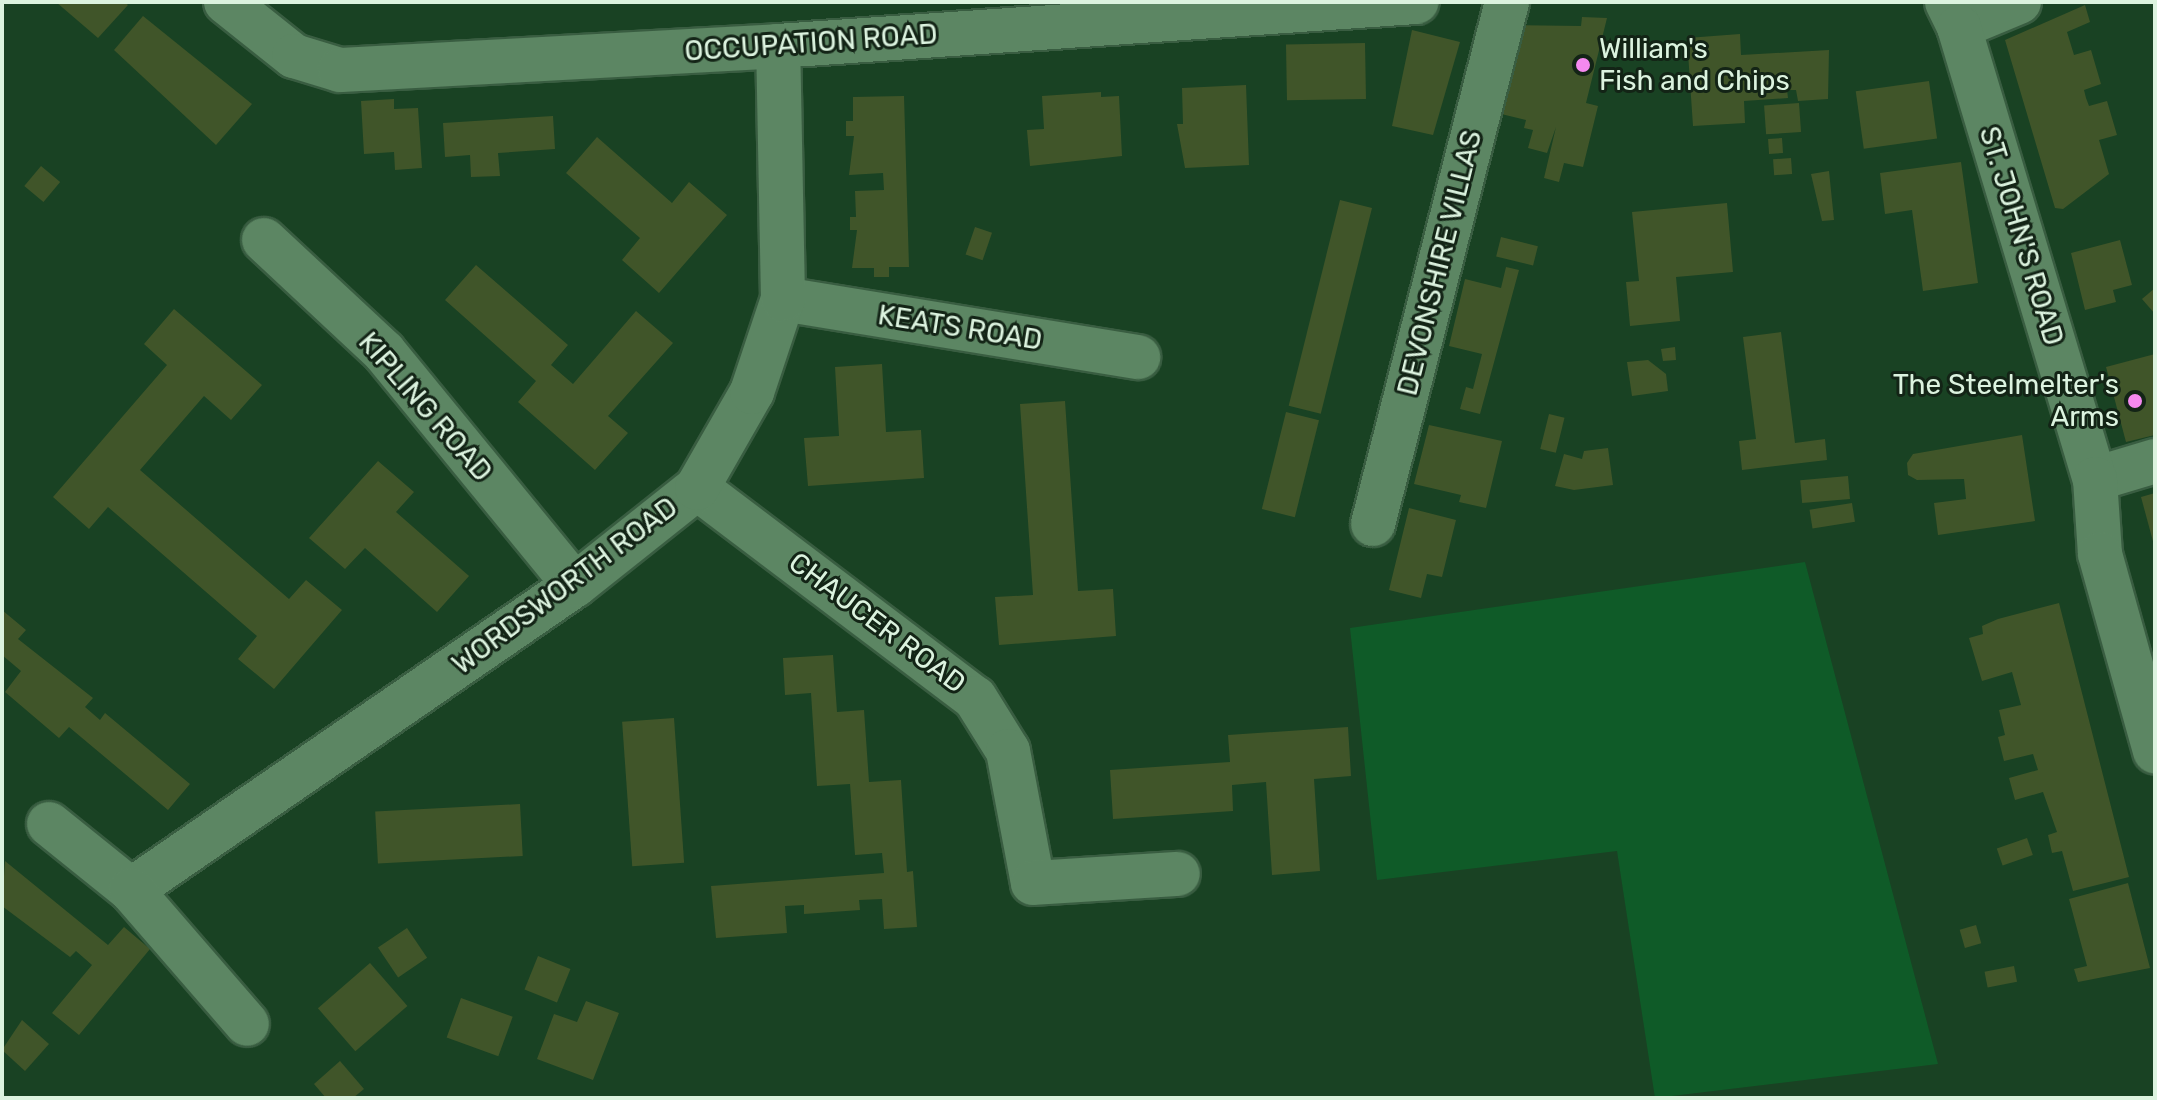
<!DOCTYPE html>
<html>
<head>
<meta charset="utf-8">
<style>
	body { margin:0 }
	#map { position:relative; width:2157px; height:1100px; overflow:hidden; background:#194223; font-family:Rubik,sans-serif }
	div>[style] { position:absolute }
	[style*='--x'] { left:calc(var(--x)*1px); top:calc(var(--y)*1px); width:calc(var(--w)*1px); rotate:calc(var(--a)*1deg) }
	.green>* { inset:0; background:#0f5b28 }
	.building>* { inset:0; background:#405529; transform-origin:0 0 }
	.roads { filter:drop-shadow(2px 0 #395d41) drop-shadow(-2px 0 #395d41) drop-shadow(0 2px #395d41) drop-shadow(0 -2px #395d41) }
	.minor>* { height:44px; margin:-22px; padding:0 22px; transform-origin:22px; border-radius:22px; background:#5c8663 }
	.tertiary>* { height:44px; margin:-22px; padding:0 22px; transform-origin:22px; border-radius:22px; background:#5c8663 }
	.dots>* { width:22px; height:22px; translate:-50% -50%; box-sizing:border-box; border:4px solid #132416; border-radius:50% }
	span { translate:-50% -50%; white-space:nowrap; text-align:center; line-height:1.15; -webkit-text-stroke:6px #132416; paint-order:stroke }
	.street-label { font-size:28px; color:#dcf3df }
	.poi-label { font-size:28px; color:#dcf3df }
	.left { translate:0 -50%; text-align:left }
	.right { translate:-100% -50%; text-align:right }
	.frame { position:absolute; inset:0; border:4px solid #dcf3df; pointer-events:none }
</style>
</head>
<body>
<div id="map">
	<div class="green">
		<div style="clip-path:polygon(1805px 562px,1938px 1064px,1655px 1098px,1617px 851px,1377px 880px,1350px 628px)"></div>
	</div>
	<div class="building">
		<div style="clip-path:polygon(56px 2px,124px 2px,128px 5px,98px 38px)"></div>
		<div style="clip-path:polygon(2085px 5px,2090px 22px,2067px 32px,2074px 55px,2091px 50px,2101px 84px,2084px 90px,2086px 98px,2089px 106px,2107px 101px,2117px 135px,2099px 140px,2109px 174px,2063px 209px,2055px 208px,2005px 40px)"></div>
		<div style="clip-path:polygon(143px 16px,252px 104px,216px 145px,114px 50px)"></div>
		<div style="clip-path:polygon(1582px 17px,1607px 18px,1586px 103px,1598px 106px,1583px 167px,1564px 163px,1559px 182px,1544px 178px,1556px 127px,1547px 153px,1528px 148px,1533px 130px,1524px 128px,1526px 120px,1493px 112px,1514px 25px,1581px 26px)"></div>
		<div style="clip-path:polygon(1412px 30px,1460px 42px,1433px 135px,1392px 126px)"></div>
		<div style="clip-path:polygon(1740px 34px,1741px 55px,1829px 50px,1828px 99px,1798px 101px,1796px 90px,1787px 90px,1788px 98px,1744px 101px,1745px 123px,1693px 126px,1687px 38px)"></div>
		<div style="left:1365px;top:43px;width:56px;height:79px;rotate:89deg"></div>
		<div style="left:1929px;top:81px;width:58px;height:74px;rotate:82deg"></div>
		<div style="clip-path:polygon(1246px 85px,1249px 165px,1185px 168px,1177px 124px,1183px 124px,1182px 88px)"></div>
		<div style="clip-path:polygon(1101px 92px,1101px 97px,1119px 96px,1122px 156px,1030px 166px,1027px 130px,1044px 129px,1042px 96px)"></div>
		<div style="clip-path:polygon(904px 96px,909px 267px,889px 267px,889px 277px,874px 277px,874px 268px,852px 268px,857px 230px,850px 230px,850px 217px,856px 217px,855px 191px,884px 190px,883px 173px,849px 175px,854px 136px,846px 136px,846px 121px,853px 121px,853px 97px)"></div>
		<div style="clip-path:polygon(394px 99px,394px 109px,418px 108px,422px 168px,395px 170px,394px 152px,364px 154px,361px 101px)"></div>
		<div style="left:1799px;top:103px;width:29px;height:35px;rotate:86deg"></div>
		<div style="clip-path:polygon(553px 116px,555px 149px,498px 153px,500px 176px,471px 177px,470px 155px,445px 157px,443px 123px)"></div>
		<div style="clip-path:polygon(597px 137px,672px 203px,689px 182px,727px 215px,659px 293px,622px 260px,640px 238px,566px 173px)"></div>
		<div style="left:1782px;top:138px;width:15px;height:14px;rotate:86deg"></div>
		<div style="left:1791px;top:158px;width:16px;height:18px;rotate:86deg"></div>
		<div style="clip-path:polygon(1961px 162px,1978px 283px,1923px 291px,1912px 210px,1885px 214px,1880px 173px)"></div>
		<div style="left:41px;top:166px;width:25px;height:26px;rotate:40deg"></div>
		<div style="clip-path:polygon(1829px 171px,1834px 220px,1822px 221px,1811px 174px)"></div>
		<div style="left:1340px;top:200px;width:33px;height:212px;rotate:14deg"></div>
		<div style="clip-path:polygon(1727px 203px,1733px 272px,1676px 277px,1680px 321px,1630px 326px,1626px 282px,1639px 281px,1632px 212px)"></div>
		<div style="left:975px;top:227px;width:18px;height:29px;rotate:19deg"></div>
		<div style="left:1501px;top:237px;width:38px;height:20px;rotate:14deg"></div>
		<div style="clip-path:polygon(2120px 240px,2132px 285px,2113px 290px,2116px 302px,2085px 310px,2071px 253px)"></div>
		<div style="clip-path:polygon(476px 265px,568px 345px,551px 365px,573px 384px,636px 311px,673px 343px,608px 416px,628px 433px,595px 470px,518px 402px,536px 381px,445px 300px)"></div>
		<div style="clip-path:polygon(1506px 267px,1519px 270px,1480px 414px,1460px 409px,1466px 387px,1473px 389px,1482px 354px,1449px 346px,1465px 279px,1501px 288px)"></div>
		<div style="clip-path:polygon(2155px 288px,2155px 314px,2142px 299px)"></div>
		<div style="clip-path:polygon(174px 309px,262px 385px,231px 420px,204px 396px,140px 470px,289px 599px,306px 580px,342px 610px,274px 689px,238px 659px,257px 636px,108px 507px,89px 529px,53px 497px,167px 365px,144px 344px)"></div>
		<div style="clip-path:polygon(1781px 332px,1795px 443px,1825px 439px,1827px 460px,1742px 470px,1739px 441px,1756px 439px,1743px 337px)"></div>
		<div style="clip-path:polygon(1675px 347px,1676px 360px,1663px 361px,1661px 349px)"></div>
		<div style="clip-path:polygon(2155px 354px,2155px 435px,2126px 442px,2106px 367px)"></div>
		<div style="clip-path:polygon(1648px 360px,1666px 374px,1668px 391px,1632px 396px,1627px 362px)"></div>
		<div style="clip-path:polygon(882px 364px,886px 432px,921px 430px,924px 478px,808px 486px,804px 438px,839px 436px,835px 367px)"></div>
		<div style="clip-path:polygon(1065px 401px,1078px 591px,1113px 589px,1116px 636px,999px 645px,995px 597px,1033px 595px,1020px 404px)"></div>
		<div style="left:1286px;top:412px;width:34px;height:100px;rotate:14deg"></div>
		<div style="left:1549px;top:414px;width:16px;height:36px;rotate:14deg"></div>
		<div style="clip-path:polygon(1429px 425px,1502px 441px,1486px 508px,1459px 502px,1461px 495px,1414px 484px)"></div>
		<div style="clip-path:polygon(2022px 435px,2035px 521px,1938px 535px,1934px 503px,1966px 499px,1964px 479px,1917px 480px,1908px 475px,1907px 463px,1913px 454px)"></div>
		<div style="clip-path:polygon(1608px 448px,1613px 485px,1574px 490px,1555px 486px,1564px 454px,1582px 459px,1584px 451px)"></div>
		<div style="clip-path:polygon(378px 461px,414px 492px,396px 512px,469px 576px,437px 612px,365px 548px,345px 569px,309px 538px)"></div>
		<div style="left:1848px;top:476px;width:23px;height:48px;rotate:85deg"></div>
		<div style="clip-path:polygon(2155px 493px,2155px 545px,2154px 545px,2141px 497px)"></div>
		<div style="left:1852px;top:503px;width:19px;height:43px;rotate:81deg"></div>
		<div style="clip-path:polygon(1409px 508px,1456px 520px,1442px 577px,1427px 574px,1421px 598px,1389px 590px)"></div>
		<div style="clip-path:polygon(2059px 603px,2129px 877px,2073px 891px,2062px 851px,2052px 853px,2048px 835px,2057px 832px,2043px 792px,2015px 800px,2009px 778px,2038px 770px,2033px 754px,2004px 761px,1998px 737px,2005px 735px,1999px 710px,2021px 705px,2012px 672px,1982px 681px,1969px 638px,1983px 634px,1982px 626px,1998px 619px)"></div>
		<div style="clip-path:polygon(2px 610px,26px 630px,18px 639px,93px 698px,85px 707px,100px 720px,105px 713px,190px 784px,168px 810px,69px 727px,59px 738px,5px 692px,21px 671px,2px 655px)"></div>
		<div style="clip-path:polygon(833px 655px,837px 712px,864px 710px,869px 782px,901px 780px,907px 872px,913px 871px,917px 927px,884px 929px,882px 899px,859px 900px,860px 910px,804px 914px,804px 905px,785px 906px,787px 933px,716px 938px,711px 886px,884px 873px,882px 853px,855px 855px,850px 784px,817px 786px,811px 693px,785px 695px,783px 658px)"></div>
		<div style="left:674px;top:718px;width:145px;height:52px;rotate:86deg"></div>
		<div style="clip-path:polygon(1348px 727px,1351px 776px,1314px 779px,1320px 871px,1272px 875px,1266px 782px,1232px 785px,1233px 811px,1113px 819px,1110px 770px,1230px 762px,1228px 735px)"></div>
		<div style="left:520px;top:804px;width:52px;height:145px;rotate:87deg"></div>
		<div style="left:2027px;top:838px;width:18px;height:32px;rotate:71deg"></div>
		<div style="clip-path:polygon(5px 861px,108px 945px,124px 927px,150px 949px,79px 1035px,52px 1013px,92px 965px,76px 951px,70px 957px,2px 906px)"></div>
		<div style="clip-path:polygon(2128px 883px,2150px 968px,2078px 982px,2074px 969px,2087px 966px,2069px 899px)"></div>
		<div style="left:1976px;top:925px;width:19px;height:17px;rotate:74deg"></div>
		<div style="left:407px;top:928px;width:36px;height:35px;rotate:56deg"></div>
		<div style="left:538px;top:956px;width:35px;height:36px;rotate:22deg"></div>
		<div style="left:370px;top:963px;width:57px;height:69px;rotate:49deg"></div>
		<div style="left:2014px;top:966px;width:16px;height:30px;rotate:79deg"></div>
		<div style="left:461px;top:998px;width:55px;height:42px;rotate:20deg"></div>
		<div style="clip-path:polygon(586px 1001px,619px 1013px,593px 1080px,537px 1059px,554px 1014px,577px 1022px)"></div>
		<div style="clip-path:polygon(22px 1020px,49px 1044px,25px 1071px,2px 1050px)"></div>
		<div style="clip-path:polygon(340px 1061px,364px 1089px,353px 1098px,326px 1098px,314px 1084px)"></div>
	</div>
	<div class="roads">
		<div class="minor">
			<div style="--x:226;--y:2;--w:87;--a:38.5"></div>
			<div style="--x:294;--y:56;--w:48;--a:16.9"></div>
			<div style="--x:340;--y:70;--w:439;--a:-3.1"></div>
			<div style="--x:778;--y:46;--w:640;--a:-3.95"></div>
			<div style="--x:1959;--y:27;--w:65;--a:-22.6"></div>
			<div style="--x:264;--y:240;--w:164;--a:43"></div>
			<div style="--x:384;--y:352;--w:301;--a:50.7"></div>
			<div style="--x:783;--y:299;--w:360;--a:9.3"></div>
			<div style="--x:2095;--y:479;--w:63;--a:-16.7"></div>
			<div style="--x:697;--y:488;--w:348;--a:37.1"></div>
			<div style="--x:975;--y:698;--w:62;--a:58.1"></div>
			<div style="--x:1008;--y:751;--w:134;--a:79.3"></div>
			<div style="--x:1033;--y:883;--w:145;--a:-3.6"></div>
			<div style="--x:1373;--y:524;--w:539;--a:-75.6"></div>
			<div style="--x:49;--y:824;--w:105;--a:38.8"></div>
			<div style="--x:131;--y:890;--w:539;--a:-34.49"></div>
			<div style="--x:575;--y:585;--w:156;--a:-38.5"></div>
			<div style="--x:697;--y:488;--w:111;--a:-60.2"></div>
			<div style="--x:752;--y:392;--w:98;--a:-71.6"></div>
			<div style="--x:783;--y:299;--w:253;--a:-91.1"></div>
			<div style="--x:131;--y:890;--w:177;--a:49.1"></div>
		</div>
		<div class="tertiary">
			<div style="--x:1947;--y:2;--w:28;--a:64"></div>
			<div style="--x:1959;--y:27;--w:472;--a:73.3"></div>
			<div style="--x:2095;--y:479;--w:75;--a:86.2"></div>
			<div style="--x:2100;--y:554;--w:205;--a:74.4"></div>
		</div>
	</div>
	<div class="dots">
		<div style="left:1583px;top:65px;background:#f589ef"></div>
		<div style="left:2135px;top:401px;background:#f589ef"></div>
	</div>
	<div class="street-label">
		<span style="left:811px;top:43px;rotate:-4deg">OCCUPATION ROAD</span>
		<span style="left:2021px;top:236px;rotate:73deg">ST. JOHN'S ROAD</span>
		<span style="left:1440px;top:263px;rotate:-76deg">DEVONSHIRE VILLAS</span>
		<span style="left:960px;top:328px;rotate:9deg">KEATS ROAD</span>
		<span style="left:425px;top:407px;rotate:49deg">KIPLING ROAD</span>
		<span style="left:565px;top:586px;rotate:-37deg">WORDSWORTH ROAD</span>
		<span style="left:877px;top:623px;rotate:37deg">CHAUCER ROAD</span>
	</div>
	<div class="poi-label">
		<span class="left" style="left:1599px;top:65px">William's<br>Fish and Chips</span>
		<span class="right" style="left:2119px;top:401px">The Steelmelter's<br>Arms</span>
	</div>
	<div class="frame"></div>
</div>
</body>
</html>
